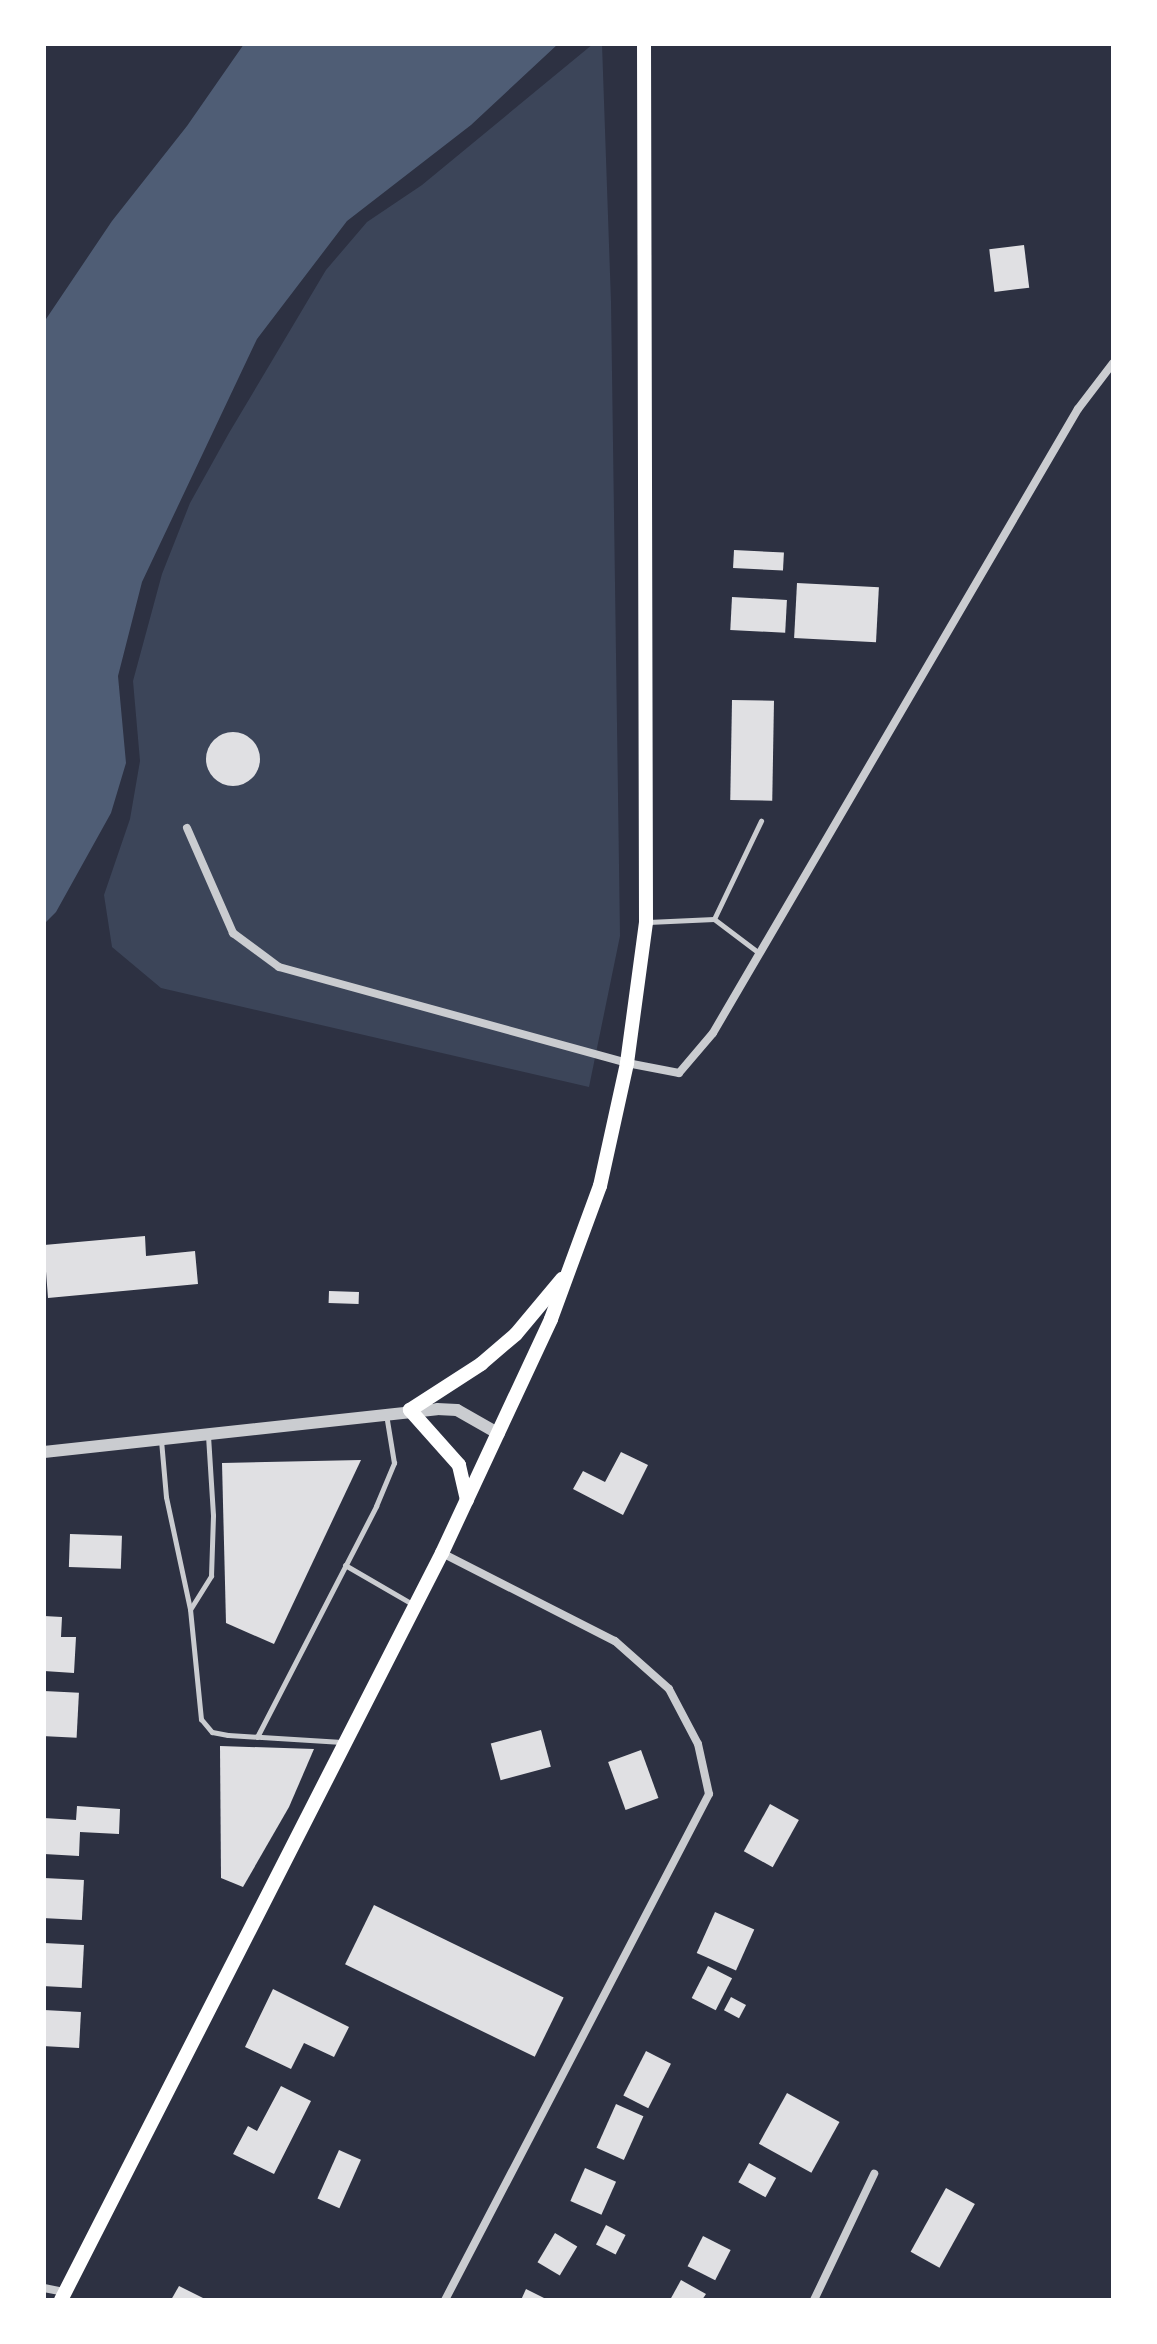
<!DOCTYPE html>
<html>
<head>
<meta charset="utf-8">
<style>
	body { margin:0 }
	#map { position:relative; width:1157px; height:2344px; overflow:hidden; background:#2d3142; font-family:"Alegreya Sans",sans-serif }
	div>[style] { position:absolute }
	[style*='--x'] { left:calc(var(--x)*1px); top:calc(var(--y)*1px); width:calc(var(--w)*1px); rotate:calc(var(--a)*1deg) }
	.green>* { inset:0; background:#3c4559 }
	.water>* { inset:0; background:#4f5d75 }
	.building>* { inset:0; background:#e0e0e3; transform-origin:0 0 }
	.round { border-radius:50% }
	.service>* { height:5px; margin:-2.5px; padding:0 2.5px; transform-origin:2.5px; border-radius:2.5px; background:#caccd0 }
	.minor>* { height:8px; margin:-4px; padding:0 4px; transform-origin:4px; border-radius:4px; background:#caccd0 }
	.tertiary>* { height:12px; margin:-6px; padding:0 6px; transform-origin:6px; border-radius:6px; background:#caccd0 }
	.secondary>* { height:14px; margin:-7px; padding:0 7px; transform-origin:7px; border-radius:7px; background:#fff }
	span { translate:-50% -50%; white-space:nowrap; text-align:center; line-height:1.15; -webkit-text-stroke:6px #fff; paint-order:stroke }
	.frame { position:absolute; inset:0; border:46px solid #fff; pointer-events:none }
</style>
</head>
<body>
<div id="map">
	<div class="green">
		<div style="clip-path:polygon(593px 44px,602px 44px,611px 302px,620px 936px,589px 1087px,161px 988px,112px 947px,104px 895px,130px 819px,140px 761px,133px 681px,162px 574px,190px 503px,229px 433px,326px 270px,367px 222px,422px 185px)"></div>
	</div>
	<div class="water">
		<div style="clip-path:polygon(244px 44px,558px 44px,471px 125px,347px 221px,257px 339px,142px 582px,118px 676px,126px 763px,111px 813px,56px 912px,44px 924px,44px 322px,112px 221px,187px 126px)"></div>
	</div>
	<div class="building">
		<div style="left:1024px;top:245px;width:43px;height:35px;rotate:83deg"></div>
		<div style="left:734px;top:550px;width:50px;height:18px;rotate:3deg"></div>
		<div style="left:797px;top:583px;width:82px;height:55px;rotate:3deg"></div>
		<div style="left:732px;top:597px;width:55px;height:33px;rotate:3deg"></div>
		<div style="left:732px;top:700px;width:42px;height:100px;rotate:1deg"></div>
		<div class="round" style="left:206px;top:732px;width:54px;height:54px"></div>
		<div style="clip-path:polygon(145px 1236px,146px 1256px,195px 1251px,198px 1284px,48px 1298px,44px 1245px)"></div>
		<div style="left:329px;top:1291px;width:30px;height:12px;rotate:2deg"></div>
		<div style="clip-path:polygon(621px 1452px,648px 1465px,623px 1515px,573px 1489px,583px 1471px,605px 1482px)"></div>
		<div style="clip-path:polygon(361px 1460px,274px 1644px,226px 1623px,222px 1463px)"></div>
		<div style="left:70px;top:1534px;width:52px;height:33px;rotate:2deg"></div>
		<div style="clip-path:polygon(44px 1616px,62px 1617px,61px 1637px,76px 1637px,74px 1673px,44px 1671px)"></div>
		<div style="left:44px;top:1691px;width:35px;height:45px;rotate:3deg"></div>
		<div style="left:541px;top:1730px;width:38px;height:52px;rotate:75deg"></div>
		<div style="clip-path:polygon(220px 1746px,314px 1749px,289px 1807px,243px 1887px,221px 1878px)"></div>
		<div style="left:641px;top:1750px;width:51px;height:35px;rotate:70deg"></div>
		<div style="left:770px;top:1804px;width:33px;height:54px;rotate:29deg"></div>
		<div style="clip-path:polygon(77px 1806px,120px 1809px,119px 1834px,80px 1832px,79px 1856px,44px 1854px,44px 1818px,76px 1820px)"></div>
		<div style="left:44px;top:1878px;width:40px;height:40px;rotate:3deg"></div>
		<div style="left:374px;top:1905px;width:211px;height:66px;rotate:26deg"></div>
		<div style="left:715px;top:1912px;width:43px;height:45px;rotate:24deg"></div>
		<div style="left:44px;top:1943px;width:40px;height:43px;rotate:3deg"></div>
		<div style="left:708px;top:1966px;width:27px;height:36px;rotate:27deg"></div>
		<div style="clip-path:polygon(273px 1989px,349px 2027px,334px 2057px,304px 2043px,291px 2069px,245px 2047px)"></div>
		<div style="left:731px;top:1997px;width:17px;height:15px;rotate:28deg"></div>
		<div style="left:44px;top:2010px;width:37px;height:36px;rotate:3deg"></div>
		<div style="left:646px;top:2051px;width:28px;height:50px;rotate:27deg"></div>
		<div style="clip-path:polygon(281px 2086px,311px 2101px,274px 2174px,233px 2154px,248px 2126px,257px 2131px)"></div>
		<div style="left:787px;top:2093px;width:60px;height:58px;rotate:29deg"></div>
		<div style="left:616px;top:2104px;width:30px;height:48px;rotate:24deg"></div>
		<div style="left:339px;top:2150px;width:24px;height:53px;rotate:24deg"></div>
		<div style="left:749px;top:2163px;width:31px;height:22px;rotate:29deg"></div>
		<div style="left:585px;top:2168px;width:34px;height:36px;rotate:24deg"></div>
		<div style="left:946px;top:2188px;width:33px;height:73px;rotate:29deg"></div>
		<div style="left:606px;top:2225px;width:22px;height:22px;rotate:27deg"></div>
		<div style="left:555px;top:2233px;width:26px;height:34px;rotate:31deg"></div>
		<div style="left:703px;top:2236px;width:31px;height:34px;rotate:27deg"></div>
		<div style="clip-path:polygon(681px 2280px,706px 2294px,702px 2300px,670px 2300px)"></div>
		<div style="clip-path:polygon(179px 2286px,207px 2300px,171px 2300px)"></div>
		<div style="clip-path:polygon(526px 2289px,548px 2300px,521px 2300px)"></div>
	</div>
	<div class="service">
		<div style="--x:714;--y:919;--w:109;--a:-64.4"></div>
		<div style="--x:648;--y:922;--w:66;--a:-2.6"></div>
		<div style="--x:714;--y:919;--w:56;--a:37.1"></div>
		<div style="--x:161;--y:1440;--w:57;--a:85"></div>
		<div style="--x:166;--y:1497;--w:115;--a:77.9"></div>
		<div style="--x:190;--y:1609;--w:111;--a:84.3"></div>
		<div style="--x:201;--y:1719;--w:17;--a:50"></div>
		<div style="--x:212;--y:1732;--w:16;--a:11"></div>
		<div style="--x:228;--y:1735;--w:114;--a:3.5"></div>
		<div style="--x:345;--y:1565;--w:80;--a:30.1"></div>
		<div style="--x:191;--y:1608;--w:38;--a:-58"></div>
		<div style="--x:211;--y:1576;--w:61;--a:-88.1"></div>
		<div style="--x:213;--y:1515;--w:79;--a:-93.6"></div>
		<div style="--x:257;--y:1737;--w:260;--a:-62.7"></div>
		<div style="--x:376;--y:1506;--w:47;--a:-67.3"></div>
		<div style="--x:394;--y:1463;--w:50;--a:-99.3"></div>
	</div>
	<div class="minor">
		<div style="--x:187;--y:828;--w:115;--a:66.3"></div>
		<div style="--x:233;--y:933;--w:57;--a:36.5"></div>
		<div style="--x:279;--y:967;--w:361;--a:15.4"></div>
		<div style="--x:627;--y:1063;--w:53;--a:10.9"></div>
		<div style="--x:679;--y:1073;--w:52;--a:-49.6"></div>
		<div style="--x:713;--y:1033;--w:723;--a:-59.68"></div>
		<div style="--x:1078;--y:409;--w:58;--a:-52.7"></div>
		<div style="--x:442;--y:1553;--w:194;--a:27"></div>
		<div style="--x:615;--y:1641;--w:72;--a:41.6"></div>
		<div style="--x:669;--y:1689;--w:62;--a:62.2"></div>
		<div style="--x:698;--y:1744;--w:51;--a:77.6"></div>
		<div style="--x:709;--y:1794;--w:571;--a:117.55"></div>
		<div style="--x:44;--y:2288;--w:20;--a:11"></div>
		<div style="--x:814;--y:2300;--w:140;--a:-64.5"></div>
	</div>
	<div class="tertiary">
		<div style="--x:44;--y:1452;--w:395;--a:-6.2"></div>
		<div style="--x:437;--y:1409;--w:20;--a:3"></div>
		<div style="--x:457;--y:1410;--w:48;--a:29.7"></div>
	</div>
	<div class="secondary">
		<div style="--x:467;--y:1500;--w:36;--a:-103"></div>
		<div style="--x:459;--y:1465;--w:74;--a:-131.7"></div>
		<div style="--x:410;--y:1410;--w:85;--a:-32.9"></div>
		<div style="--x:481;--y:1364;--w:46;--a:-40.6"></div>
		<div style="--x:516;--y:1334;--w:72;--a:-50.1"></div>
		<div style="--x:61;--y:2300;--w:839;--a:-62.98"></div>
		<div style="--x:442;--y:1553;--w:258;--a:-65"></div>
		<div style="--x:551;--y:1319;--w:142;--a:-69.8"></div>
		<div style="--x:600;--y:1186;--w:126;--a:-77.6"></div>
		<div style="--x:627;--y:1063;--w:142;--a:-82.3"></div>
		<div style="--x:646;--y:922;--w:878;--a:-90.13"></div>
	</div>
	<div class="frame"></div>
</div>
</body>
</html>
